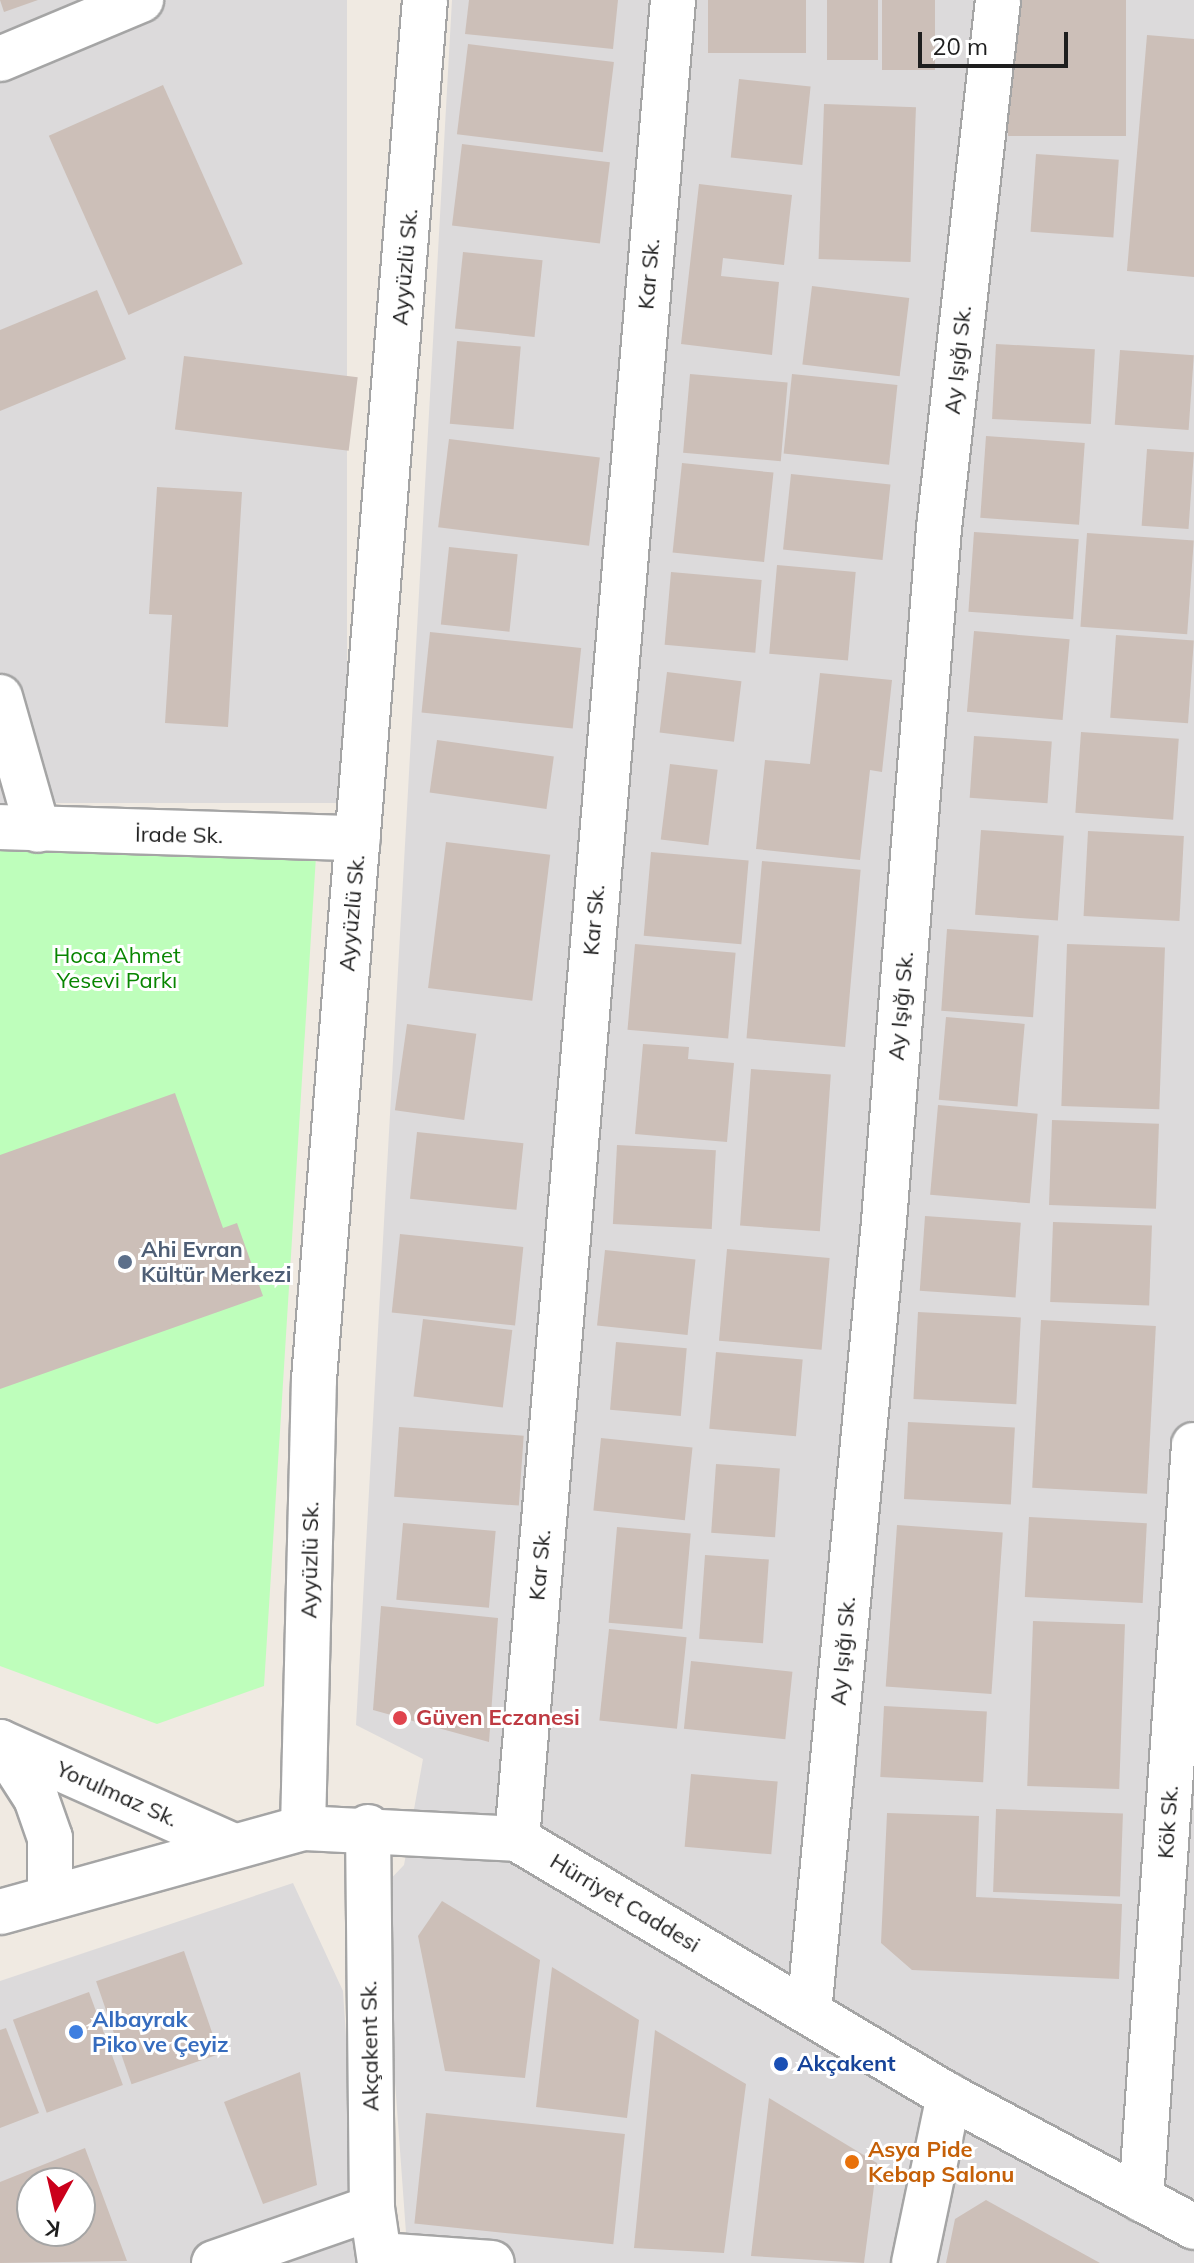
<!DOCTYPE html>
<html>
<head>
<meta charset="utf-8">
<style>
	body { margin:0 }
	#map { position:relative; width:1194px; height:2263px; overflow:hidden; background:#f0eae2; font-family:Mulish,sans-serif }
	div>[style] { position:absolute }
	[style*='--x'] { left:calc(var(--x)*1px); top:calc(var(--y)*1px); width:calc(var(--w)*1px); rotate:calc(var(--a)*1deg) }
	.residential>* { inset:0; background:#dcdadb; transform-origin:0 0 }
	.park>* { inset:0; background:#befebb }
	.building>* { inset:0; background:#ccbfb8; transform-origin:0 0 }
	.roads { filter:drop-shadow(2px 0 #a5a5a5) drop-shadow(-2px 0 #a5a5a5) drop-shadow(0 2px #a5a5a5) drop-shadow(0 -2px #a5a5a5) }
	.minor>* { height:44px; margin:-22px; padding:0 22px; transform-origin:22px; border-radius:22px; background:#fff }
	.tertiary>* { height:44px; margin:-22px; padding:0 22px; transform-origin:22px; border-radius:22px; background:#fff }
	.dots>* { width:22px; height:22px; translate:-50% -50%; box-sizing:border-box; border:4px solid #fff; border-radius:50% }
	span { translate:-50% -50%; white-space:nowrap; text-align:center; line-height:1.15; -webkit-text-stroke:6px #fff; paint-order:stroke }
	.street-label { font-size:22px; color:#1e1e1e }
	.park-label { font-size:22px; color:#088601 }
	.service-label { font-size:22px; color:#4e5e75; font-weight:700 }
	.left { translate:0 -50%; text-align:left }
	.health-label { font-size:22px; color:#be3a42; font-weight:700 }
	.shop-label { font-size:22px; color:#366cbe; font-weight:700 }
	.transit-label { font-size:22px; color:#164399; font-weight:700 }
	.food-label { font-size:22px; color:#c56008; font-weight:700 }
	.north { position:absolute; left:16px; top:2167px; width:80px; height:80px; box-sizing:border-box; background:#fff; border:2px solid #a5a5a5; border-radius:50%; rotate:188deg; font-size:22px; font-weight:700; line-height:32px; text-align:center; color:#1e1e1e }
	.north::after { content:''; display:block; margin:auto; width:28px; height:36px; background:#cb001b; clip-path:polygon(50% 0,100% 100%,50% 72%,0 100%) }
	.scale { position:absolute; left:918px; top:32px; width:150px; height:36px; box-sizing:border-box; border:4px solid #1e1e1e; border-top:0; padding-left:10px; font-size:24px; line-height:28px; white-space:nowrap; color:#1e1e1e; -webkit-text-stroke:6px #fff; paint-order:stroke }
</style>
</head>
<body>
<div id="map">
	<div class="residential">
		<div style="left:0;top:0;width:347px;height:803px"></div>
		<div style="clip-path:polygon(452px 0,1194px 0,1194px 2263px,426px 2263px,406px 2233px,381px 1889px,404px 1865px,423px 1759px,356px 1725px)"></div>
		<div style="clip-path:polygon(evenodd,293px 1883px,343px 1991px,361px 2263px,0 2263px,0 1981px,293px 1883px,32px 2183px,80px 2183px,80px 2231px,32px 2231px,32px 2183px)"></div>
	</div>
	<div class="park">
		<div style="clip-path:polygon(0 849px,316px 856px,264px 1686px,157px 1724px,0 1666px)"></div>
	</div>
	<div class="building">
		<div style="clip-path:polygon(0 0,38px 0,4px 12px)"></div>
		<div style="clip-path:polygon(469px 0,618px 0,613px 49px,465px 34px)"></div>
		<div style="left:708px;top:0;width:98px;height:53px"></div>
		<div style="left:827px;top:0;width:51px;height:60px"></div>
		<div style="left:882px;top:0;width:53px;height:70px"></div>
		<div style="left:1008px;top:0;width:118px;height:136px"></div>
		<div style="clip-path:polygon(1147px 35px,1194px 39px,1194px 277px,1127px 271px)"></div>
		<div style="left:468px;top:44px;width:147px;height:91px;rotate:7deg"></div>
		<div style="left:739px;top:79px;width:72px;height:79px;rotate:6deg"></div>
		<div style="left:163px;top:85px;width:196px;height:125px;rotate:66deg"></div>
		<div style="left:824px;top:104px;width:92px;height:155px;rotate:2deg"></div>
		<div style="left:462px;top:144px;width:149px;height:82px;rotate:7deg"></div>
		<div style="left:1036px;top:154px;width:83px;height:78px;rotate:4deg"></div>
		<div style="clip-path:polygon(699px 184px,792px 195px,784px 265px,723px 258px,721px 276px,779px 282px,772px 355px,681px 344px)"></div>
		<div style="left:463px;top:252px;width:80px;height:77px;rotate:6deg"></div>
		<div style="left:812px;top:286px;width:98px;height:79px;rotate:7deg"></div>
		<div style="clip-path:polygon(97px 290px,126px 359px,0 411px,0 330px)"></div>
		<div style="left:457px;top:341px;width:64px;height:83px;rotate:5deg"></div>
		<div style="left:996px;top:344px;width:99px;height:75px;rotate:3deg"></div>
		<div style="left:1120px;top:350px;width:74px;height:75px;rotate:4deg"></div>
		<div style="left:184px;top:356px;width:175px;height:74px;rotate:7deg"></div>
		<div style="left:690px;top:374px;width:98px;height:79px;rotate:5deg"></div>
		<div style="left:792px;top:374px;width:106px;height:80px;rotate:6deg"></div>
		<div style="left:986px;top:436px;width:99px;height:82px;rotate:4deg"></div>
		<div style="left:449px;top:439px;width:152px;height:89px;rotate:7deg"></div>
		<div style="left:1147px;top:449px;width:47px;height:77px;rotate:4deg"></div>
		<div style="left:682px;top:463px;width:92px;height:90px;rotate:6deg"></div>
		<div style="left:791px;top:474px;width:100px;height:76px;rotate:6deg"></div>
		<div style="clip-path:polygon(157px 487px,242px 492px,228px 727px,165px 723px,172px 615px,149px 614px)"></div>
		<div style="left:974px;top:532px;width:105px;height:80px;rotate:4deg"></div>
		<div style="left:1087px;top:533px;width:107px;height:94px;rotate:4deg"></div>
		<div style="left:449px;top:547px;width:69px;height:78px;rotate:6deg"></div>
		<div style="left:777px;top:565px;width:79px;height:89px;rotate:5deg"></div>
		<div style="left:671px;top:572px;width:91px;height:73px;rotate:5deg"></div>
		<div style="left:974px;top:631px;width:96px;height:81px;rotate:5deg"></div>
		<div style="left:430px;top:632px;width:152px;height:81px;rotate:6deg"></div>
		<div style="left:1116px;top:635px;width:78px;height:83px;rotate:4deg"></div>
		<div style="left:667px;top:672px;width:75px;height:61px;rotate:7deg"></div>
		<div style="clip-path:polygon(820px 673px,892px 680px,882px 772px,870px 770px,860px 860px,756px 849px,765px 760px,810px 764px)"></div>
		<div style="left:1081px;top:732px;width:98px;height:81px;rotate:4deg"></div>
		<div style="left:974px;top:736px;width:78px;height:62px;rotate:4deg"></div>
		<div style="left:437px;top:740px;width:118px;height:53px;rotate:8deg"></div>
		<div style="left:670px;top:764px;width:48px;height:76px;rotate:7deg"></div>
		<div style="left:981px;top:830px;width:83px;height:85px;rotate:4deg"></div>
		<div style="left:1088px;top:831px;width:96px;height:85px;rotate:3deg"></div>
		<div style="left:446px;top:842px;width:105px;height:147px;rotate:7deg"></div>
		<div style="left:651px;top:852px;width:98px;height:84px;rotate:5deg"></div>
		<div style="left:762px;top:861px;width:99px;height:178px;rotate:5deg"></div>
		<div style="left:947px;top:929px;width:92px;height:82px;rotate:4deg"></div>
		<div style="left:635px;top:944px;width:101px;height:86px;rotate:5deg"></div>
		<div style="left:1067px;top:944px;width:98px;height:162px;rotate:2deg"></div>
		<div style="left:946px;top:1017px;width:79px;height:83px;rotate:5deg"></div>
		<div style="left:407px;top:1024px;width:70px;height:87px;rotate:8deg"></div>
		<div style="clip-path:polygon(643px 1044px,689px 1047px,688px 1059px,734px 1063px,727px 1142px,635px 1134px)"></div>
		<div style="left:751px;top:1069px;width:80px;height:157px;rotate:4deg"></div>
		<div style="clip-path:polygon(175px 1093px,223px 1228px,237px 1223px,263px 1296px,0 1389px,0 1155px)"></div>
		<div style="left:938px;top:1105px;width:100px;height:90px;rotate:5deg"></div>
		<div style="left:1052px;top:1120px;width:107px;height:85px;rotate:2deg"></div>
		<div style="left:417px;top:1132px;width:107px;height:67px;rotate:6deg"></div>
		<div style="left:617px;top:1145px;width:99px;height:79px;rotate:3deg"></div>
		<div style="left:925px;top:1216px;width:96px;height:75px;rotate:4deg"></div>
		<div style="left:1053px;top:1222px;width:99px;height:80px;rotate:2deg"></div>
		<div style="left:400px;top:1234px;width:124px;height:79px;rotate:6deg"></div>
		<div style="left:727px;top:1249px;width:103px;height:92px;rotate:5deg"></div>
		<div style="left:605px;top:1250px;width:91px;height:76px;rotate:6deg"></div>
		<div style="left:918px;top:1312px;width:103px;height:87px;rotate:3deg"></div>
		<div style="left:423px;top:1319px;width:90px;height:78px;rotate:7deg"></div>
		<div style="left:1041px;top:1320px;width:115px;height:168px;rotate:3deg"></div>
		<div style="left:616px;top:1342px;width:71px;height:68px;rotate:5deg"></div>
		<div style="left:716px;top:1352px;width:87px;height:77px;rotate:5deg"></div>
		<div style="left:908px;top:1422px;width:107px;height:77px;rotate:3deg"></div>
		<div style="left:399px;top:1427px;width:125px;height:70px;rotate:4deg"></div>
		<div style="left:601px;top:1438px;width:92px;height:73px;rotate:6deg"></div>
		<div style="left:716px;top:1464px;width:64px;height:69px;rotate:4deg"></div>
		<div style="left:1029px;top:1517px;width:118px;height:80px;rotate:3deg"></div>
		<div style="left:403px;top:1523px;width:93px;height:77px;rotate:5deg"></div>
		<div style="left:897px;top:1525px;width:106px;height:162px;rotate:4deg"></div>
		<div style="left:617px;top:1527px;width:74px;height:96px;rotate:5deg"></div>
		<div style="left:705px;top:1555px;width:64px;height:84px;rotate:4deg"></div>
		<div style="clip-path:polygon(381px 1606px,498px 1618px,489px 1742px,373px 1710px)"></div>
		<div style="left:1033px;top:1621px;width:92px;height:165px;rotate:2deg"></div>
		<div style="left:609px;top:1629px;width:78px;height:92px;rotate:6deg"></div>
		<div style="left:691px;top:1661px;width:102px;height:68px;rotate:6deg"></div>
		<div style="left:884px;top:1706px;width:103px;height:71px;rotate:3deg"></div>
		<div style="left:691px;top:1774px;width:87px;height:73px;rotate:5deg"></div>
		<div style="left:996px;top:1809px;width:127px;height:83px;rotate:2deg"></div>
		<div style="clip-path:polygon(887px 1813px,979px 1816px,976px 1897px,1122px 1904px,1119px 1979px,912px 1970px,881px 1943px)"></div>
		<div style="clip-path:polygon(442px 1901px,540px 1960px,525px 2078px,445px 2071px,418px 1936px)"></div>
		<div style="left:184px;top:1951px;width:109px;height:93px;rotate:71deg"></div>
		<div style="clip-path:polygon(552px 1967px,639px 2020px,627px 2118px,536px 2107px)"></div>
		<div style="left:89px;top:1992px;width:99px;height:81px;rotate:70deg"></div>
		<div style="clip-path:polygon(6px 2028px,39px 2113px,0 2128px,0 2030px)"></div>
		<div style="clip-path:polygon(655px 2030px,746px 2084px,724px 2253px,634px 2248px)"></div>
		<div style="clip-path:polygon(300px 2072px,317px 2185px,263px 2204px,224px 2102px)"></div>
		<div style="clip-path:polygon(769px 2098px,877px 2163px,864px 2263px,751px 2256px)"></div>
		<div style="left:426px;top:2113px;width:200px;height:111px;rotate:6deg"></div>
		<div style="clip-path:polygon(evenodd,85px 2148px,127px 2261px,0 2263px,0 2182px,85px 2148px,32px 2183px,80px 2183px,80px 2231px,32px 2231px,32px 2183px)"></div>
		<div style="clip-path:polygon(986px 2200px,1051px 2236px,1100px 2263px,946px 2263px,955px 2219px)"></div>
	</div>
	<div class="roads">
		<div class="minor">
			<div style="--x:0;--y:59;--w:153;--a:-22.7"></div>
			<div style="--x:0;--y:697;--w:138;--a:74.1"></div>
			<div style="--x:0;--y:827;--w:358;--a:1.8"></div>
			<div style="--x:0;--y:1742;--w:256;--a:24"></div>
			<div style="--x:0;--y:1742;--w:67;--a:57.3"></div>
			<div style="--x:36;--y:1798;--w:42;--a:70.7"></div>
			<div style="--x:50;--y:1838;--w:60;--a:90"></div>
			<div style="--x:368;--y:1827;--w:381;--a:89.4"></div>
			<div style="--x:372;--y:2208;--w:56;--a:81.7"></div>
			<div style="--x:303;--y:1828;--w:449;--a:-88.6"></div>
			<div style="--x:314;--y:1379;--w:1383;--a:-85.4"></div>
			<div style="--x:517;--y:1839;--w:1846;--a:-85.15"></div>
			<div style="--x:809;--y:2012;--w:795;--a:-84.58"></div>
			<div style="--x:884;--y:1221;--w:695;--a:-85.46"></div>
			<div style="--x:939;--y:528;--w:531;--a:-83.62"></div>
			<div style="--x:1141;--y:2199;--w:756;--a:-85.98"></div>
			<div style="--x:380;--y:2255;--w:112;--a:4.1"></div>
			<div style="--x:214;--y:2263;--w:167;--a:-19.2"></div>
			<div style="--x:914;--y:2263;--w:171;--a:-78.2"></div>
		</div>
		<div class="tertiary">
			<div style="--x:0;--y:1912;--w:314;--a:-15.5"></div>
			<div style="--x:303;--y:1828;--w:214;--a:2.9"></div>
			<div style="--x:517;--y:1839;--w:503;--a:30.75"></div>
			<div style="--x:949;--y:2096;--w:278;--a:28.1"></div>
		</div>
	</div>
	<div class="dots">
		<div style="left:125px;top:1262px;background:#5c6f8a"></div>
		<div style="left:400px;top:1718px;background:#e0444e"></div>
		<div style="left:76px;top:2032px;background:#3f7fe0"></div>
		<div style="left:781px;top:2064px;background:#1a4fb4"></div>
		<div style="left:852px;top:2162px;background:#e8710a"></div>
	</div>
	<div class="street-label">
		<span style="left:405px;top:267px;rotate:-85deg">Ayyüzlü Sk.</span>
		<span style="left:649px;top:274px;rotate:-85deg">Kar Sk.</span>
		<span style="left:958px;top:360px;rotate:-84deg">Ay Işığı Sk.</span>
		<span style="left:179px;top:835px;rotate:1deg">İrade Sk.</span>
		<span style="left:352px;top:913px;rotate:-85deg">Ayyüzlü Sk.</span>
		<span style="left:594px;top:920px;rotate:-85deg">Kar Sk.</span>
		<span style="left:901px;top:1006px;rotate:-85deg">Ay Işığı Sk.</span>
		<span style="left:310px;top:1560px;rotate:-89deg">Ayyüzlü Sk.</span>
		<span style="left:540px;top:1565px;rotate:-85deg">Kar Sk.</span>
		<span style="left:843px;top:1651px;rotate:-85deg">Ay Işığı Sk.</span>
		<span style="left:117px;top:1794px;rotate:24deg">Yorulmaz Sk.</span>
		<span style="left:1168px;top:1822px;rotate:-86deg">Kök Sk.</span>
		<span style="left:625px;top:1903px;rotate:31deg">Hürriyet Caddesi</span>
		<span style="left:370px;top:2046px;rotate:-91deg">Akçakent Sk.</span>
	</div>
	<div class="park-label">
		<span style="left:117px;top:968px">Hoca Ahmet<br>Yesevi Parkı</span>
	</div>
	<div class="service-label">
		<span class="left" style="left:141px;top:1262px">Ahi Evran<br>Kültür Merkezi</span>
	</div>
	<div class="health-label">
		<span class="left" style="left:416px;top:1718px">Güven Eczanesi</span>
	</div>
	<div class="shop-label">
		<span class="left" style="left:92px;top:2032px">Albayrak<br>Piko ve Çeyiz</span>
	</div>
	<div class="transit-label">
		<span class="left" style="left:797px;top:2064px">Akçakent</span>
	</div>
	<div class="food-label">
		<span class="left" style="left:868px;top:2162px">Asya Pide<br>Kebap Salonu</span>
	</div>
	<div class="north">K</div>
	<div class="scale">20 m</div>
</div>
</body>
</html>
